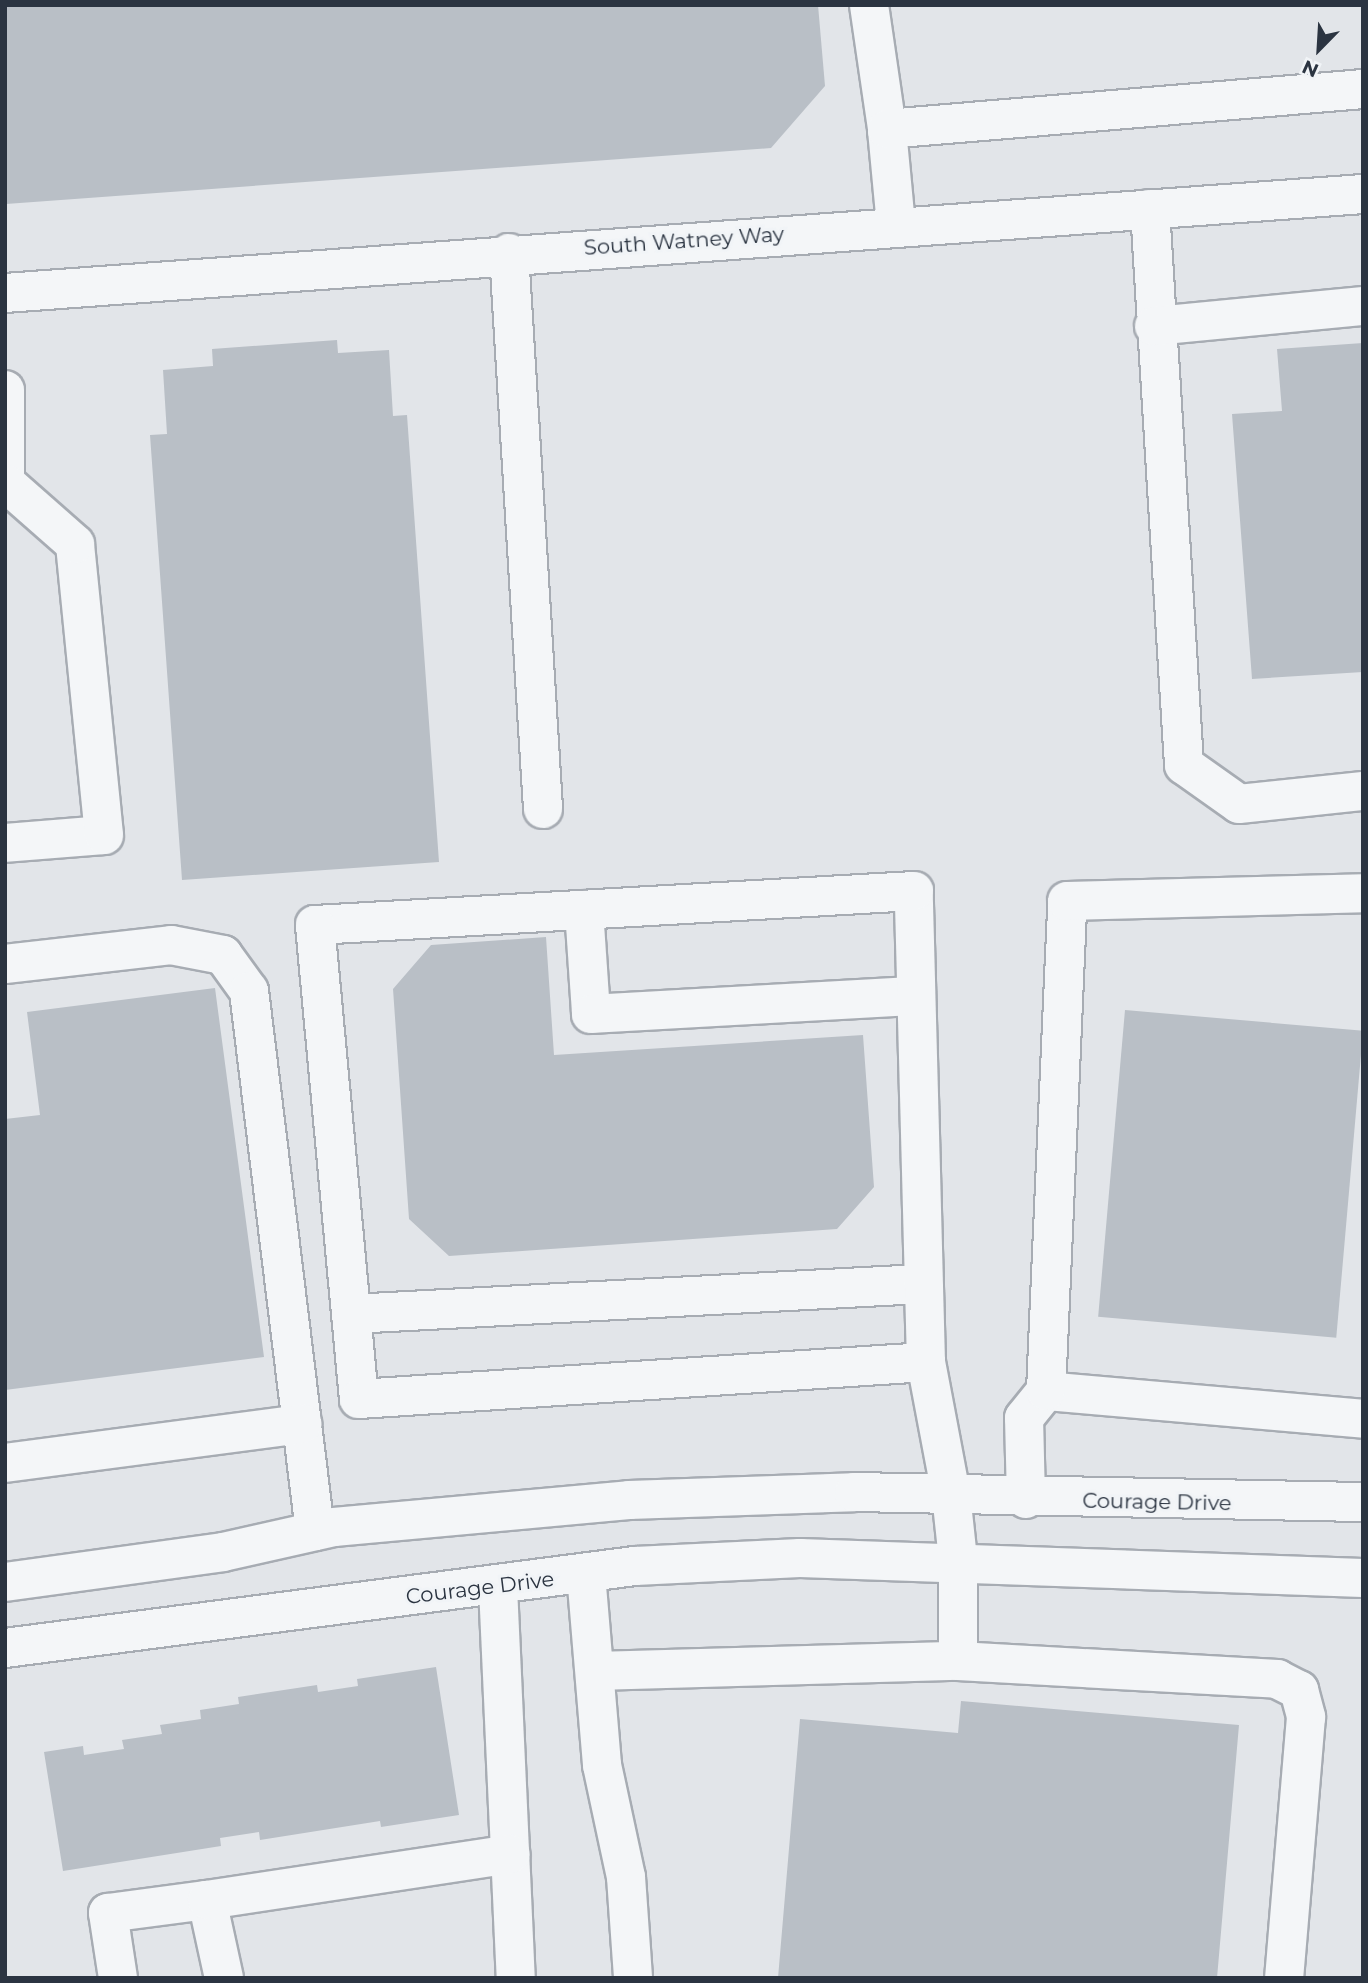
<!DOCTYPE html>
<html>
<head>
<meta charset="utf-8">
<style>
	body { margin:0 }
	#map { position:relative; width:1368px; height:1983px; overflow:hidden; background:#e2e5e9; font-family:Montserrat,sans-serif }
	div>[style] { position:absolute }
	[style*='--x'] { left:calc(var(--x)*1px); top:calc(var(--y)*1px); width:calc(var(--w)*1px); rotate:calc(var(--a)*1deg) }
	.building>* { inset:0; background:#b9bfc6; transform-origin:0 0 }
	.roads { filter:drop-shadow(2px 0 #a7acb3) drop-shadow(-2px 0 #a7acb3) drop-shadow(0 2px #a7acb3) drop-shadow(0 -2px #a7acb3) }
	.minor>* { height:38px; margin:-19px; padding:0 19px; transform-origin:19px; border-radius:19px; background:#f4f6f8 }
	span { translate:-50% -50%; white-space:nowrap; text-align:center; line-height:1.15; -webkit-text-stroke:6px #f1f4f7; paint-order:stroke }
	.street-label { font-size:21px; color:#2b3441 }
	.frame { position:absolute; inset:0; border:7px solid #2b3441; pointer-events:none }
	.north { position:absolute; left:1284px; top:14px; width:70px; height:70px; -webkit-text-stroke:5px #f1f4f7; paint-order:stroke; rotate:204deg; font-size:19px; font-weight:700; line-height:28px; text-align:center; color:#2b3441 }
	.north::after { content:''; display:block; margin:auto; width:24px; height:32px; background:#2b3441; clip-path:polygon(50% 0,100% 100%,50% 72%,0 100%) }
</style>
</head>
<body>
<div id="map">
	<div class="building">
		<div style="clip-path:polygon(5px 5px,818px 5px,825px 86px,771px 148px,6px 204px)"></div>
		<div style="clip-path:polygon(337px 340px,338px 353px,389px 350px,393px 416px,407px 415px,439px 862px,182px 880px,150px 435px,167px 434px,163px 370px,213px 366px,212px 349px)"></div>
		<div style="clip-path:polygon(1363px 343px,1363px 672px,1252px 679px,1232px 414px,1282px 411px,1277px 349px)"></div>
		<div style="clip-path:polygon(546px 937px,554px 1055px,863px 1035px,874px 1187px,837px 1229px,449px 1256px,409px 1219px,393px 989px,431px 945px)"></div>
		<div style="clip-path:polygon(215px 988px,264px 1357px,5px 1390px,5px 1119px,40px 1115px,27px 1012px)"></div>
		<div style="left:1125px;top:1010px;width:239px;height:308px;rotate:5deg"></div>
		<div style="clip-path:polygon(436px 1667px,459px 1815px,381px 1827px,380px 1821px,260px 1840px,259px 1832px,220px 1838px,221px 1846px,63px 1871px,44px 1752px,83px 1746px,84px 1755px,124px 1749px,122px 1740px,162px 1734px,160px 1725px,201px 1719px,200px 1710px,239px 1704px,238px 1697px,317px 1685px,318px 1692px,358px 1686px,357px 1679px)"></div>
		<div style="clip-path:polygon(961px 1701px,1239px 1725px,1217px 1978px,778px 1978px,800px 1719px,958px 1733px)"></div>
	</div>
	<div class="roads">
		<div class="minor">
			<div style="--x:869;--y:5;--w:125;--a:81.7"></div>
			<div style="--x:1150;--y:209;--w:557;--a:86.5"></div>
			<div style="--x:1184;--y:765;--w:67;--a:35.3"></div>
			<div style="--x:1239;--y:804;--w:125;--a:-6"></div>
			<div style="--x:896;--y:225;--w:96;--a:-95.4"></div>
			<div style="--x:887;--y:129;--w:478;--a:-4.8"></div>
			<div style="--x:509;--y:253;--w:557;--a:86.5"></div>
			<div style="--x:5;--y:293;--w:1362;--a:-4.17"></div>
			<div style="--x:1154;--y:326;--w:210;--a:-5.5"></div>
			<div style="--x:5;--y:390;--w:98;--a:90"></div>
			<div style="--x:5;--y:843;--w:99;--a:-4.6"></div>
			<div style="--x:104;--y:835;--w:292;--a:-95.7"></div>
			<div style="--x:75;--y:544;--w:91;--a:-138.6"></div>
			<div style="--x:584;--y:910;--w:104;--a:86.1"></div>
			<div style="--x:591;--y:1014;--w:325;--a:-3.2"></div>
			<div style="--x:5;--y:964;--w:167;--a:-6.5"></div>
			<div style="--x:171;--y:945;--w:53;--a:10.9"></div>
			<div style="--x:223;--y:955;--w:44;--a:54.2"></div>
			<div style="--x:249;--y:991;--w:544;--a:83.03"></div>
			<div style="--x:351;--y:1314;--w:572;--a:-3.01"></div>
			<div style="--x:926;--y:1362;--w:471;--a:-91.5"></div>
			<div style="--x:914;--y:891;--w:600;--a:176.75"></div>
			<div style="--x:315;--y:925;--w:476;--a:84.7"></div>
			<div style="--x:359;--y:1399;--w:568;--a:-3.73"></div>
			<div style="--x:926;--y:1362;--w:134;--a:79.3"></div>
			<div style="--x:951;--y:1494;--w:66;--a:83.9"></div>
			<div style="--x:958;--y:1560;--w:101;--a:90"></div>
			<div style="--x:1046;--y:1391;--w:318;--a:5"></div>
			<div style="--x:5;--y:1463;--w:300;--a:-7.5"></div>
			<div style="--x:1026;--y:1499;--w:81;--a:-91.4"></div>
			<div style="--x:1024;--y:1418;--w:35;--a:-51"></div>
			<div style="--x:1046;--y:1391;--w:490;--a:-87.5"></div>
			<div style="--x:1067;--y:901;--w:296;--a:-1.5"></div>
			<div style="--x:586;--y:1574;--w:192;--a:85.2"></div>
			<div style="--x:602;--y:1765;--w:115;--a:77.9"></div>
			<div style="--x:626;--y:1877;--w:101;--a:86"></div>
			<div style="--x:5;--y:1582;--w:220;--a:-7.8"></div>
			<div style="--x:223;--y:1552;--w:114;--a:-12.7"></div>
			<div style="--x:334;--y:1527;--w:296;--a:-5.2"></div>
			<div style="--x:629;--y:1500;--w:225;--a:-2"></div>
			<div style="--x:854;--y:1492;--w:509;--a:1.13"></div>
			<div style="--x:498;--y:1587;--w:391;--a:87.4"></div>
			<div style="--x:5;--y:1648;--w:635;--a:-7.42"></div>
			<div style="--x:635;--y:1566;--w:165;--a:-2.8"></div>
			<div style="--x:800;--y:1558;--w:563;--a:2.03"></div>
			<div style="--x:595;--y:1671;--w:363;--a:-1.6"></div>
			<div style="--x:958;--y:1661;--w:320;--a:3.2"></div>
			<div style="--x:1277;--y:1679;--w:25;--a:27"></div>
			<div style="--x:1299;--y:1690;--w:28;--a:75"></div>
			<div style="--x:1306;--y:1717;--w:262;--a:94.8"></div>
			<div style="--x:118;--y:1978;--w:66;--a:-98.7"></div>
			<div style="--x:108;--y:1913;--w:100;--a:-7.5"></div>
			<div style="--x:224;--y:1978;--w:80;--a:-102.3"></div>
			<div style="--x:207;--y:1900;--w:307;--a:-8.6"></div>
		</div>
	</div>
	<div class="street-label">
		<span style="left:684px;top:241px;rotate:-4deg">South Watney Way</span>
		<span style="left:1157px;top:1502px;rotate:1deg">Courage Drive</span>
		<span style="left:480px;top:1588px;rotate:-7deg">Courage Drive</span>
	</div>
	<div class="frame"></div>
	<div class="north">N</div>
</div>
</body>
</html>
